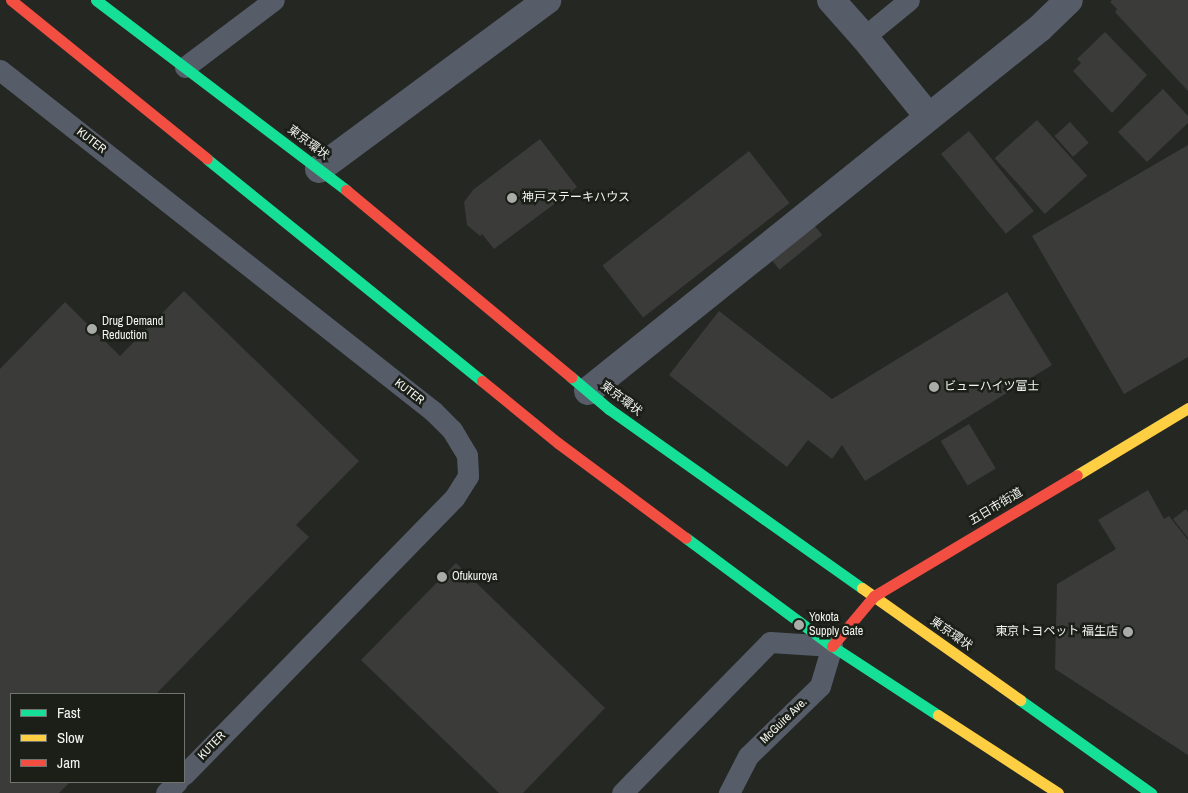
<!DOCTYPE html>
<html>
<head>
<meta charset="utf-8">
<style>
	body { margin:0 }
	#map { position:relative; width:1188px; height:793px; overflow:hidden; background:#252723; font-family:"Archivo Narrow","Noto Sans JP",sans-serif }
	div>[style] { position:absolute }
	[style*='--x'] { left:calc(var(--x)*1px); top:calc(var(--y)*1px); width:calc(var(--w)*1px); rotate:calc(var(--a)*1deg) }
	.building>* { inset:0; background:#3b3c3a; transform-origin:0 0 }
	.lane>* { height:21px; margin:-10.5px; padding:0 10.5px; transform-origin:10.5px; border-radius:10.5px; background:#565d69 }
	.street>* { height:28px; margin:-14px; padding:0 14px; transform-origin:14px; border-radius:14px; background:#565d69 }
	.fast>* { height:11px; margin:-5.5px; padding:0 5.5px; transform-origin:5.5px; border-radius:5.5px; background:#16e098 }
	.slow>* { height:11px; margin:-5.5px; padding:0 5.5px; transform-origin:5.5px; border-radius:5.5px; background:#ffcf43 }
	.jam>* { height:11px; margin:-5.5px; padding:0 5.5px; transform-origin:5.5px; border-radius:5.5px; background:#f24e42 }
	.dots>* { width:14px; height:14px; translate:-50% -50%; box-sizing:border-box; border:2px solid #1b1f18; border-radius:50% }
	span { translate:-50% -50%; white-space:nowrap; text-align:center; line-height:1.15; -webkit-text-stroke:5px #1b1f18; paint-order:stroke }
	.street-label { font-size:12px; color:#f1f4ef }
	.poi-label { font-size:12px; color:#f1f4ef }
	.left { translate:0 -50%; text-align:left }
	.right { translate:-100% -50%; text-align:right }
	.legend { position:absolute; left:10px; top:693px; width:175px; height:90px; box-sizing:border-box; background:#1b1f18; border:1px solid #71746e; margin:0; padding:6px 9px; list-style:none; font-size:15px; color:#f1f4ef }
	.legend li { display:flex; align-items:center; gap:10px; height:25px }
	.legend b { width:25px; border:1px solid #71746e }
</style>
</head>
<body>
<div id="map">
	<div class="building">
		<div style="clip-path:polygon(1112px 0,1188px 0,1188px 91px,1115px 12px,1117px 9px,1110px 2px)"></div>
		<div style="clip-path:polygon(1105px 32px,1147px 75px,1112px 113px,1073px 71px,1081px 63px,1077px 59px)"></div>
		<div style="clip-path:polygon(1163px 89px,1188px 116px,1188px 123px,1147px 162px,1118px 132px)"></div>
		<div style="left:1037px;top:120px;width:75px;height:57px;rotate:48deg"></div>
		<div style="left:1070px;top:122px;width:28px;height:21px;rotate:48deg"></div>
		<div style="left:969px;top:131px;width:103px;height:36px;rotate:51deg"></div>
		<div style="clip-path:polygon(540px 139px,577px 187px,494px 249px,482px 234px,480px 236px,467px 225px,464px 202px,473px 190px)"></div>
		<div style="clip-path:polygon(1188px 145px,1188px 357px,1124px 394px,1032px 236px)"></div>
		<div style="left:749px;top:151px;width:66px;height:186px;rotate:52deg"></div>
		<div style="left:814px;top:225px;width:13px;height:55px;rotate:51deg"></div>
		<div style="clip-path:polygon(184px 291px,359px 461px,296px 525px,309px 537px,156px 694px,11px 694px,11px 782px,70px 782px,59px 793px,0 793px,0 369px,65px 302px,120px 356px)"></div>
		<div style="clip-path:polygon(1007px 292px,1052px 365px,865px 481px,842px 445px,832px 459px,808px 440px,787px 467px,669px 375px,719px 311px,832px 399px)"></div>
		<div style="left:969px;top:424px;width:52px;height:33px;rotate:59deg"></div>
		<div style="clip-path:polygon(1148px 490px,1164px 519px,1169px 516px,1188px 540px,1188px 755px,1055px 669px,1057px 584px,1116px 549px,1098px 520px)"></div>
		<div style="clip-path:polygon(1186px 509px,1188px 512px,1188px 538px,1173px 519px)"></div>
		<div style="clip-path:polygon(456px 563px,605px 708px,523px 793px,499px 793px,361px 660px)"></div>
	</div>
	<div class="lane">
		<div style="--x:864;--y:37;--w:58;--a:-39.4"></div>
		<div style="--x:185;--y:67;--w:111;--a:-37"></div>
		<div style="--x:0;--y:70;--w:551;--a:38.22"></div>
		<div style="--x:433;--y:411;--w:27;--a:45"></div>
		<div style="--x:452;--y:430;--w:29;--a:59"></div>
		<div style="--x:467;--y:455;--w:21;--a:87"></div>
		<div style="--x:468;--y:476;--w:26;--a:122"></div>
		<div style="--x:454;--y:498;--w:387;--a:134.3"></div>
		<div style="--x:166;--y:793;--w:16;--a:-45"></div>
		<div style="--x:622;--y:793;--w:211;--a:-45.6"></div>
		<div style="--x:770;--y:642;--w:62;--a:3.7"></div>
		<div style="--x:832;--y:646;--w:42;--a:106.7"></div>
		<div style="--x:820;--y:686;--w:100;--a:135.8"></div>
		<div style="--x:748;--y:756;--w:42;--a:117.2"></div>
	</div>
	<div class="street">
		<div style="--x:831;--y:0;--w:50;--a:48.3"></div>
		<div style="--x:864;--y:37;--w:102;--a:51"></div>
		<div style="--x:319;--y:169;--w:284;--a:-36.5"></div>
		<div style="--x:588;--y:391;--w:580;--a:-38.77"></div>
		<div style="--x:1040;--y:28;--w:40;--a:-44"></div>
	</div>
	<div class="fast">
		<div style="--x:96;--y:0;--w:314;--a:37.2"></div>
		<div style="--x:207;--y:159;--w:353;--a:38.9"></div>
		<div style="--x:571;--y:377;--w:50;--a:40.1"></div>
		<div style="--x:609;--y:409;--w:310;--a:35.3"></div>
		<div style="--x:686;--y:538;--w:182;--a:36.5"></div>
		<div style="--x:832;--y:646;--w:126;--a:33.1"></div>
		<div style="--x:1020;--y:700;--w:161;--a:35.4"></div>
	</div>
	<div class="slow">
		<div style="--x:1077;--y:475;--w:130;--a:-31.1"></div>
		<div style="--x:862;--y:588;--w:194;--a:35.3"></div>
		<div style="--x:938;--y:715;--w:143;--a:33"></div>
	</div>
	<div class="jam">
		<div style="--x:11;--y:0;--w:252;--a:39"></div>
		<div style="--x:346;--y:190;--w:293;--a:39.7"></div>
		<div style="--x:482;--y:381;--w:98;--a:39.2"></div>
		<div style="--x:558;--y:443;--w:159;--a:36.6"></div>
		<div style="--x:832;--y:646;--w:65;--a:-50"></div>
		<div style="--x:874;--y:596;--w:236;--a:-30.8"></div>
	</div>
	<div class="dots">
		<div style="left:512px;top:198px;background:#aaaca8"></div>
		<div style="left:92px;top:329px;background:#aaaca8"></div>
		<div style="left:934px;top:387px;background:#aaaca8"></div>
		<div style="left:442px;top:577px;background:#aaaca8"></div>
		<div style="left:799px;top:625px;background:#aaaca8"></div>
		<div style="left:1128px;top:632px;background:#aaaca8"></div>
	</div>
	<div class="street-label">
		<span style="left:91px;top:141px;rotate:38deg">KUTER</span>
		<span style="left:308px;top:143px;rotate:37deg">東京環状</span>
		<span style="left:409px;top:392px;rotate:38deg">KUTER</span>
		<span style="left:621px;top:399px;rotate:37deg">東京環状</span>
		<span style="left:996px;top:507px;rotate:-31deg">五日市街道</span>
		<span style="left:951px;top:634px;rotate:35deg">東京環状</span>
		<span style="left:784px;top:721px;rotate:-44deg">McGuire Ave.</span>
		<span style="left:212px;top:746px;rotate:-46deg">KUTER</span>
	</div>
	<div class="poi-label">
		<span class="left" style="left:522px;top:198px">神戸ステーキハウス</span>
		<span class="left" style="left:102px;top:329px">Drug Demand<br>Reduction</span>
		<span class="left" style="left:944px;top:387px">ビューハイツ富士</span>
		<span class="left" style="left:452px;top:577px">Ofukuroya</span>
		<span class="left" style="left:809px;top:625px">Yokota<br>Supply Gate</span>
		<span class="right" style="left:1118px;top:632px">東京トヨペット 福生店</span>
	</div>
	<ul class="legend">
	<li><b style="height:6px;background:#16e098"></b>Fast</li>
	<li><b style="height:6px;background:#ffcf43"></b>Slow</li>
	<li><b style="height:6px;background:#f24e42"></b>Jam</li>
	</ul>
</div>
</body>
</html>
